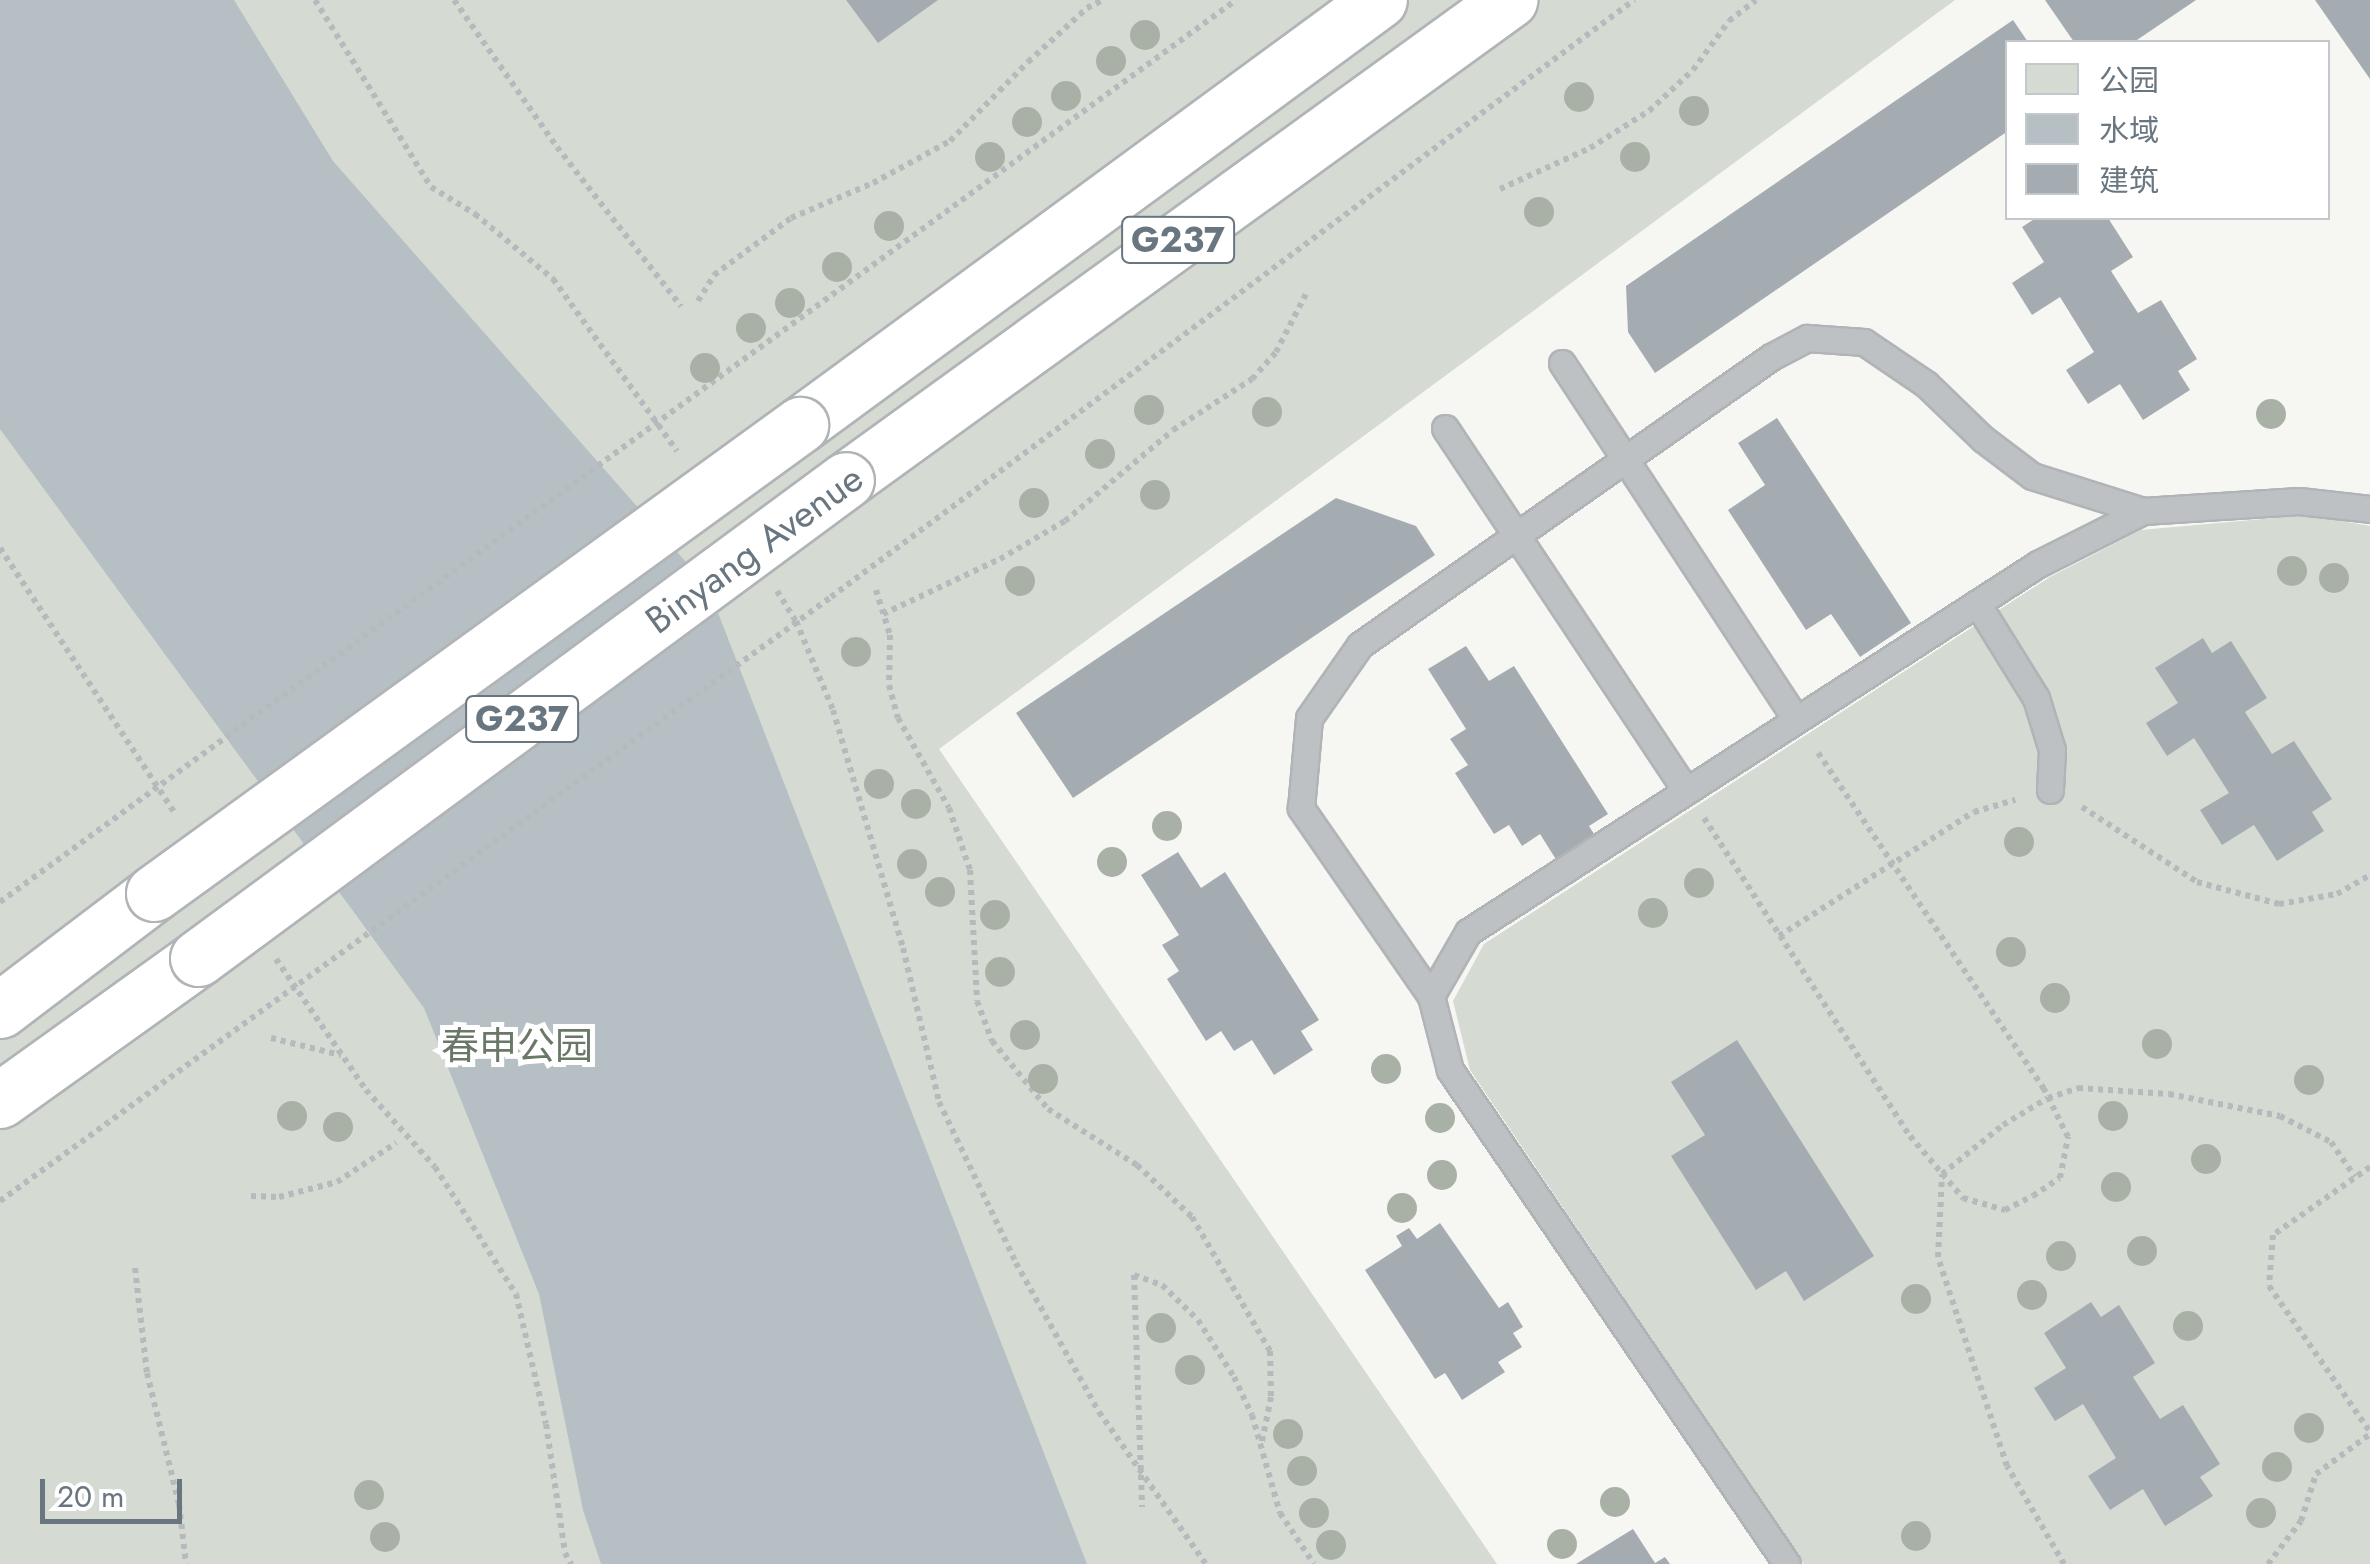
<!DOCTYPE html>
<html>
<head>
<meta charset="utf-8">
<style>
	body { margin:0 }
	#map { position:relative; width:2370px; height:1564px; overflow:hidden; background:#f6f6f3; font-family:Jost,"Noto Sans SC",sans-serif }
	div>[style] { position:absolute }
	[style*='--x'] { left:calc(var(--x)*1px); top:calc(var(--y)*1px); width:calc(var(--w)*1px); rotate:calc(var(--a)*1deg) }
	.green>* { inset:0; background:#d5dad3 }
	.water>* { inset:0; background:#b6c0c4 }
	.building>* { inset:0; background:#a5acb1 }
	.path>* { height:6px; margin-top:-3px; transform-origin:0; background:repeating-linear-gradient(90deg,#b7babc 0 5px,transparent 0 10px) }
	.roads { filter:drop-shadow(2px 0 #b1b4b7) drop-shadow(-2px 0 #b1b4b7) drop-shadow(0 2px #b1b4b7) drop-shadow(0 -2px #b1b4b7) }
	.service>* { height:25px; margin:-12.5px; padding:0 12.5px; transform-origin:12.5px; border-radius:12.5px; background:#bdc1c4 }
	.trunk>* { height:55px; margin:-27.5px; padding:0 27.5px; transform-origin:27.5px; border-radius:27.5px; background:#fff }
	.path-bridge>* { height:6px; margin-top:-3px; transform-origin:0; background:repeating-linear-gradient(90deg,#b7babc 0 5px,transparent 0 10px) }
	.bridges { filter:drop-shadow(2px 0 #b1b4b7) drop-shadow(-2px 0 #b1b4b7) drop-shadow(0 2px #b1b4b7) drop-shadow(0 -2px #b1b4b7) }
	.trunk-bridge>* { height:55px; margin:-27.5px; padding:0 27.5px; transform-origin:27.5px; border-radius:27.5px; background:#fff }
	.trees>* { width:30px; height:30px; margin:-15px; border-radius:50%; background:#a9b1a6 }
	span { translate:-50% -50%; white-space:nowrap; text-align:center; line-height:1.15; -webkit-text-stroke:10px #fff; paint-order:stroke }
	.shield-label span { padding:2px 8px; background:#fff; border:2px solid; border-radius:8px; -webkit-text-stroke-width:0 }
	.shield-label { font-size:35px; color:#697680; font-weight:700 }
	.street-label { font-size:38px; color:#697680 }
	.park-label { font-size:38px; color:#6a7867 }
	.legend { position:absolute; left:2005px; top:40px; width:325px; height:180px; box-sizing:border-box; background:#fff; border:2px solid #c3c8cc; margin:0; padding:12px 18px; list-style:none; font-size:30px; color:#697680 }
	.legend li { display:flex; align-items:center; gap:20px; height:50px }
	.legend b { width:50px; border:2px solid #c3c8cc }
	.scale { position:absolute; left:40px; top:1479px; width:142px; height:45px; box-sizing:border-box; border:5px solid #697680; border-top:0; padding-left:12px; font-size:30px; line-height:35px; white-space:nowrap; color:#697680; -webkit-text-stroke:8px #fff; paint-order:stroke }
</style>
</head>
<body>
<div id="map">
	<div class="green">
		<div style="clip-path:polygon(0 0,1955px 0,939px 749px,1497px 1564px,0 1564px)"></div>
		<div style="clip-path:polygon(2307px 515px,2370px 526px,2370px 1564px,1804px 1564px,1470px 1070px,1453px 1001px,1484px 944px,2050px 577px,2141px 530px)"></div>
	</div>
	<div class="water">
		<div style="clip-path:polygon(0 0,234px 0,333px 161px,708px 587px,1087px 1564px,601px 1564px,583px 1510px,539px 1294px,424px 1008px,0 429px)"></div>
	</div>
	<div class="building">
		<div style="clip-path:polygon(846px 0,938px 0,878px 43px)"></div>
		<div style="clip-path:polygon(2045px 0,2196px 0,2134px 42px,2074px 42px)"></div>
		<div style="clip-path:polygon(2315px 0,2370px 0,2370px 79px)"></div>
		<div style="clip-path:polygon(2013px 20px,2028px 42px,2008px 42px,2008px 131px,1655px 373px,1628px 332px,1626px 286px)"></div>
		<div style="clip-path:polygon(2036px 218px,2108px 218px,2133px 257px,2111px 271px,2138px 313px,2161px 300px,2197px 359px,2178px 371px,2190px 390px,2143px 420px,2120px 384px,2088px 404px,2066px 370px,2094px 352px,2060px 297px,2032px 315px,2012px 283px,2044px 262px,2022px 227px)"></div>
		<div style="clip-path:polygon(1777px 418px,1911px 623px,1860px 657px,1831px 614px,1806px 630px,1728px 510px,1765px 485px,1738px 443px)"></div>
		<div style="clip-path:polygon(1336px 498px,1416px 526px,1435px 555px,1073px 798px,1016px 713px)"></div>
		<div style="clip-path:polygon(2203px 638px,2212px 653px,2231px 641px,2267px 698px,2245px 712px,2272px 754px,2294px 741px,2332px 799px,2312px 812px,2324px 831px,2277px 861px,2254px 825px,2222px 845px,2200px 810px,2229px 793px,2194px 738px,2167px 756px,2146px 723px,2178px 703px,2155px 668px)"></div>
		<div style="clip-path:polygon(1466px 646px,1489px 681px,1514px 666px,1608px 814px,1589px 826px,1601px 845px,1562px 869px,1540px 834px,1522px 846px,1509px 825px,1494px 834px,1455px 773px,1468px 765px,1450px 739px,1466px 729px,1428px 669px)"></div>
		<div style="clip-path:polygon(1178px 852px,1201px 888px,1225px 872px,1319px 1020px,1301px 1031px,1313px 1050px,1274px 1075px,1252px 1040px,1234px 1051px,1221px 1031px,1206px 1041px,1167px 979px,1179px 971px,1162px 945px,1179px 935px,1141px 875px)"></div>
		<div style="clip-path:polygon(1737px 1040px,1874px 1256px,1804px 1301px,1786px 1271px,1756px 1290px,1671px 1156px,1705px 1135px,1671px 1082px)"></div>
		<div style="clip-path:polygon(1440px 1223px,1499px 1308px,1508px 1302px,1523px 1327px,1513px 1333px,1522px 1347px,1498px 1362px,1505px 1372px,1462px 1400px,1445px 1373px,1435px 1379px,1365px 1270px,1402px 1246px,1396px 1236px,1409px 1228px,1417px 1239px)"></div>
		<div style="clip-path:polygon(2091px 1302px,2101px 1317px,2119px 1305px,2155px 1363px,2133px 1377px,2160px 1419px,2183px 1405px,2220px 1464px,2200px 1477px,2213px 1496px,2165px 1526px,2143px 1489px,2110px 1510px,2088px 1476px,2116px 1458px,2083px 1404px,2055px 1421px,2034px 1388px,2066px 1368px,2044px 1333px)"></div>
		<div style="clip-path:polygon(1633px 1529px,1655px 1563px,1665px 1557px,1670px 1564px,1576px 1564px)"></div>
	</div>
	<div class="path">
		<div style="--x:315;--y:0;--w:220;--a:58.2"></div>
		<div style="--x:431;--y:187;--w:52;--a:31.5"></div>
		<div style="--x:475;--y:214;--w:102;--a:39.8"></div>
		<div style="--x:553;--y:279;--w:212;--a:54.2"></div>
		<div style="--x:454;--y:0;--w:179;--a:55"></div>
		<div style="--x:557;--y:147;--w:202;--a:52.1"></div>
		<div style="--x:1500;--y:189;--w:99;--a:-24.5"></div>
		<div style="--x:1590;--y:148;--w:70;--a:-32.1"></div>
		<div style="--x:1649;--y:111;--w:60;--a:-43"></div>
		<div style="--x:1693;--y:70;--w:61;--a:-53.7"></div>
		<div style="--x:1729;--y:21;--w:34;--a:-38"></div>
		<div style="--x:698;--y:301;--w:31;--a:-58"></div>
		<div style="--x:714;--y:275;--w:96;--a:-36.5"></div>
		<div style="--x:791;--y:218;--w:89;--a:-23.1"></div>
		<div style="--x:873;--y:183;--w:88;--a:-28.6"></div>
		<div style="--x:950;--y:141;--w:111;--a:-45.4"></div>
		<div style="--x:1028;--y:62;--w:80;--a:-42.5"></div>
		<div style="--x:1087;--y:8;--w:18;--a:-27"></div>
		<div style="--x:0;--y:548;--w:318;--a:56.6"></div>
		<div style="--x:876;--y:590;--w:47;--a:72.7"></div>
		<div style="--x:890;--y:635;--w:50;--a:91.1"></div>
		<div style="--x:889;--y:685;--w:34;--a:75"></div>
		<div style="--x:898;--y:718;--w:103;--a:60.5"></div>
		<div style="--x:949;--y:808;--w:65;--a:71.3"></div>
		<div style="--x:970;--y:870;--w:131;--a:86.9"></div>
		<div style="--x:977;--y:1001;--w:43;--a:69.4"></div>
		<div style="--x:992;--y:1041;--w:88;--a:50.5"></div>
		<div style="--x:1048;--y:1109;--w:105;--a:32.2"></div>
		<div style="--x:1137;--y:1165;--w:76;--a:43.4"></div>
		<div style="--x:1192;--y:1217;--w:155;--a:59.8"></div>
		<div style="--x:1270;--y:1351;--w:46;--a:88.8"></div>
		<div style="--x:1271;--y:1397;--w:50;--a:101.5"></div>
		<div style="--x:777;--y:591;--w:36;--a:58"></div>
		<div style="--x:796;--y:621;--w:96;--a:67.4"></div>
		<div style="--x:833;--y:710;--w:248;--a:73.6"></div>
		<div style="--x:903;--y:948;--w:158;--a:76.8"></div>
		<div style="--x:939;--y:1102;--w:178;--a:64.4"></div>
		<div style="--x:1016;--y:1263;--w:171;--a:60.9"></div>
		<div style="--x:1099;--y:1412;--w:186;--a:54.9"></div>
		<div style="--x:883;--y:614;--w:129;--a:-25.2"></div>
		<div style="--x:1000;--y:559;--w:75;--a:-30.3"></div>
		<div style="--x:1065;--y:521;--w:141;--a:-40.1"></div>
		<div style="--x:1173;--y:430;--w:94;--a:-32.8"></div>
		<div style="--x:1252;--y:379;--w:36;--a:-48"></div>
		<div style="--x:1276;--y:352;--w:68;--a:-62.7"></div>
		<div style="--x:2082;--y:807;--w:137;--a:33.1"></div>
		<div style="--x:2197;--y:882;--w:85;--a:15"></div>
		<div style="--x:2279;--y:904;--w:59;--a:-9.8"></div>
		<div style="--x:2337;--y:894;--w:38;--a:-30"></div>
		<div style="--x:1704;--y:818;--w:379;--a:57.1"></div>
		<div style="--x:1910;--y:1136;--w:82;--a:49.5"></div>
		<div style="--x:1963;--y:1198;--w:44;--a:15.9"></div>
		<div style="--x:2005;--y:1210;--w:31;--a:-27"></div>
		<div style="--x:2033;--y:1196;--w:32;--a:-34"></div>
		<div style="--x:2060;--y:1178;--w:42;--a:-79"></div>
		<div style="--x:2068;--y:1137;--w:54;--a:-116.6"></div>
		<div style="--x:2044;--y:1089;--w:409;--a:-123.9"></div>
		<div style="--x:0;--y:902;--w:1530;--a:-36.12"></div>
		<div style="--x:1779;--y:936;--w:231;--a:-32.5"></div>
		<div style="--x:1974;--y:812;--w:43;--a:-16.3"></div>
		<div style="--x:276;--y:959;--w:159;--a:55.5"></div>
		<div style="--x:366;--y:1090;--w:103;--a:48.1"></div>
		<div style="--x:435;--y:1167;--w:151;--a:57.5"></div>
		<div style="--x:516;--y:1294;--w:133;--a:77"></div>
		<div style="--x:546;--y:1424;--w:130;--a:81.6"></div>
		<div style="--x:565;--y:1553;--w:13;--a:61"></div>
		<div style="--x:271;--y:1038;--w:72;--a:13.7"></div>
		<div style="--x:2370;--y:1167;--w:118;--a:145"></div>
		<div style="--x:2273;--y:1235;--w:51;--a:94.5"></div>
		<div style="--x:2269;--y:1286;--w:178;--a:55.3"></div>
		<div style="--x:251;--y:1196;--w:28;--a:2"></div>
		<div style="--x:279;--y:1197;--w:60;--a:-14.5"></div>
		<div style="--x:337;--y:1182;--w:71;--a:-33.5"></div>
		<div style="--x:0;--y:1201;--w:1027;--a:-36.01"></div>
		<div style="--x:831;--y:597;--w:1001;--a:-36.63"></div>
		<div style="--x:135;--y:1268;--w:106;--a:83.5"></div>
		<div style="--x:147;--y:1373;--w:135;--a:76.3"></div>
		<div style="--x:179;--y:1504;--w:60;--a:83.3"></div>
		<div style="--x:1134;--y:1275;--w:30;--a:20"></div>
		<div style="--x:1162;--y:1285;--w:50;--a:44.2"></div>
		<div style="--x:1198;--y:1320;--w:67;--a:57.7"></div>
		<div style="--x:1234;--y:1377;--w:42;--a:64.7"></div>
		<div style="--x:1252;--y:1415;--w:102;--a:74.1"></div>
		<div style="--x:1280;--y:1513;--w:61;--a:56.3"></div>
		<div style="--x:2064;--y:1564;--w:113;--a:-120.2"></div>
		<div style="--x:2007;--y:1466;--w:220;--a:-108.3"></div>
		<div style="--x:1938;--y:1257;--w:83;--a:-87.2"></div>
		<div style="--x:1942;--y:1174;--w:78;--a:-38.8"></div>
		<div style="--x:2003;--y:1125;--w:52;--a:-31"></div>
		<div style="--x:2048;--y:1098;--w:32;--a:-18"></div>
		<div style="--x:2078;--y:1088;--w:91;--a:3.8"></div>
		<div style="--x:2169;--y:1094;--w:113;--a:11.2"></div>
		<div style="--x:2280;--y:1116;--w:57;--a:27"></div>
		<div style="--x:2331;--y:1142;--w:42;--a:55.6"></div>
		<div style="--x:2268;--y:1564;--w:54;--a:-52.5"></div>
		<div style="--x:2301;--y:1521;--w:49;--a:-72.3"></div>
		<div style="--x:2316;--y:1474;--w:67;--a:-36.5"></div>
	</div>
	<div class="roads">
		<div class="service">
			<div style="--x:1562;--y:363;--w:426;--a:56.7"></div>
			<div style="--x:1445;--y:428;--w:436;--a:56.4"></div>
			<div style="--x:1977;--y:603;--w:112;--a:58.2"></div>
			<div style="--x:2036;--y:698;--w:54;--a:72.9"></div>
			<div style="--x:2052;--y:750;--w:40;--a:92.9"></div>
			<div style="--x:1431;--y:996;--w:229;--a:-124.7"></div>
			<div style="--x:1301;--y:808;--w:90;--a:-84.9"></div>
			<div style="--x:1309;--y:718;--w:89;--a:-55.1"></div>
			<div style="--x:1360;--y:645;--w:502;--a:-35.02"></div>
			<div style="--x:1771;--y:357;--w:41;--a:-27.8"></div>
			<div style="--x:1807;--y:338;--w:57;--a:4"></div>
			<div style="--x:1864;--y:342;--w:75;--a:34.1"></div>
			<div style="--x:1926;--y:384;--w:79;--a:44"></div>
			<div style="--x:1983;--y:439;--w:61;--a:37.1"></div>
			<div style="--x:2032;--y:476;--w:116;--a:17.5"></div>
			<div style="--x:1787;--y:1564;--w:598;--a:-124.3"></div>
			<div style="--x:1450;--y:1070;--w:76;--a:-104.4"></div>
			<div style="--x:1431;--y:996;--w:74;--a:-60"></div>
			<div style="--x:1468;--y:932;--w:678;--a:-32.85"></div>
			<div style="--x:2038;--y:564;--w:118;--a:-26.8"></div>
			<div style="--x:2143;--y:511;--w:156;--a:-3.7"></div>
			<div style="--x:2299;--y:501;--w:71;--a:6.4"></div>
		</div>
		<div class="trunk">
			<div style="--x:800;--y:425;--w:718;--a:-36.28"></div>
			<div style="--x:846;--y:480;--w:819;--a:-35.9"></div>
			<div style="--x:0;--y:1010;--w:193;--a:-37.2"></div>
			<div style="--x:0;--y:1100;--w:244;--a:-35.6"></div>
		</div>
	</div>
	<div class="path-bridge">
		<div style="--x:1134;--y:1275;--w:232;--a:88"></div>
	</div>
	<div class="bridges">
		<div class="trunk-bridge">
			<div style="--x:154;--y:893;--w:798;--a:-35.92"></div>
			<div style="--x:198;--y:958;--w:805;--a:-36.41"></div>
		</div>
	</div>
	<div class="trees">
		<div style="left:1145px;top:35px"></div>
		<div style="left:1111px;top:61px"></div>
		<div style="left:1066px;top:96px"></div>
		<div style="left:1579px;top:97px"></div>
		<div style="left:1694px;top:111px"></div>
		<div style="left:1027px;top:122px"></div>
		<div style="left:990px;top:157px"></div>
		<div style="left:1635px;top:157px"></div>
		<div style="left:1539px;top:212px"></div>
		<div style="left:889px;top:226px"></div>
		<div style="left:837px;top:267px"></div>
		<div style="left:790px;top:303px"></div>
		<div style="left:751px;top:328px"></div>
		<div style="left:705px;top:368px"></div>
		<div style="left:1149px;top:410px"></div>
		<div style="left:1267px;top:412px"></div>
		<div style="left:2271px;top:414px"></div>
		<div style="left:1100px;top:454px"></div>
		<div style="left:1155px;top:495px"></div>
		<div style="left:1034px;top:503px"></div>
		<div style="left:2292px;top:571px"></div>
		<div style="left:2334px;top:578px"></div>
		<div style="left:1020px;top:581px"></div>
		<div style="left:856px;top:652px"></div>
		<div style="left:879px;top:784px"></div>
		<div style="left:916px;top:804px"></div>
		<div style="left:1167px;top:826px"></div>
		<div style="left:2019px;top:842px"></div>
		<div style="left:1112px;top:862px"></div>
		<div style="left:912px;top:864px"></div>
		<div style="left:1699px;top:883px"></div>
		<div style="left:940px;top:892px"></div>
		<div style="left:1653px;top:913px"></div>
		<div style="left:995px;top:915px"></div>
		<div style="left:2011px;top:952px"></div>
		<div style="left:1000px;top:972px"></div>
		<div style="left:2055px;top:998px"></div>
		<div style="left:1025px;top:1035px"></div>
		<div style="left:2157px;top:1044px"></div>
		<div style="left:1386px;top:1069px"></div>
		<div style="left:1043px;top:1079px"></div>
		<div style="left:2309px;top:1080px"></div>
		<div style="left:292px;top:1116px"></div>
		<div style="left:2113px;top:1116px"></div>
		<div style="left:1440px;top:1118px"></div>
		<div style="left:338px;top:1127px"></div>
		<div style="left:2206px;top:1159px"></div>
		<div style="left:1442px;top:1175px"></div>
		<div style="left:2116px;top:1187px"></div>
		<div style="left:1402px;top:1208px"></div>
		<div style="left:2142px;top:1251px"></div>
		<div style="left:2061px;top:1256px"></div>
		<div style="left:2032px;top:1295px"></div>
		<div style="left:1916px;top:1299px"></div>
		<div style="left:2188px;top:1326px"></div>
		<div style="left:1161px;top:1328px"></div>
		<div style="left:1190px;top:1370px"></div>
		<div style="left:2309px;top:1428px"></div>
		<div style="left:1288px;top:1434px"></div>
		<div style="left:2277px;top:1467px"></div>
		<div style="left:1302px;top:1471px"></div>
		<div style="left:369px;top:1495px"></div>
		<div style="left:1615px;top:1502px"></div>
		<div style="left:1314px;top:1513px"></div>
		<div style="left:2261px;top:1513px"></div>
		<div style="left:1916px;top:1536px"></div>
		<div style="left:385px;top:1537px"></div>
		<div style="left:1562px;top:1544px"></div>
		<div style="left:1331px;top:1545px"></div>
	</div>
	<div class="shield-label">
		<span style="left:1178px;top:240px">G237</span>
		<span style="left:522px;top:719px">G237</span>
	</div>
	<div class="street-label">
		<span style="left:754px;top:549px;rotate:-36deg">Binyang Avenue</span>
	</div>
	<div class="park-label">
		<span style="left:517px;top:1046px">春申公园</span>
	</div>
	<ul class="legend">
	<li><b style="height:28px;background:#d5dad3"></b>公园</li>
	<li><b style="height:28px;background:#b6c0c4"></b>水域</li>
	<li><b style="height:28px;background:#a5acb1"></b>建筑</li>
	</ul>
	<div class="scale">20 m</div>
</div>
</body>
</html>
